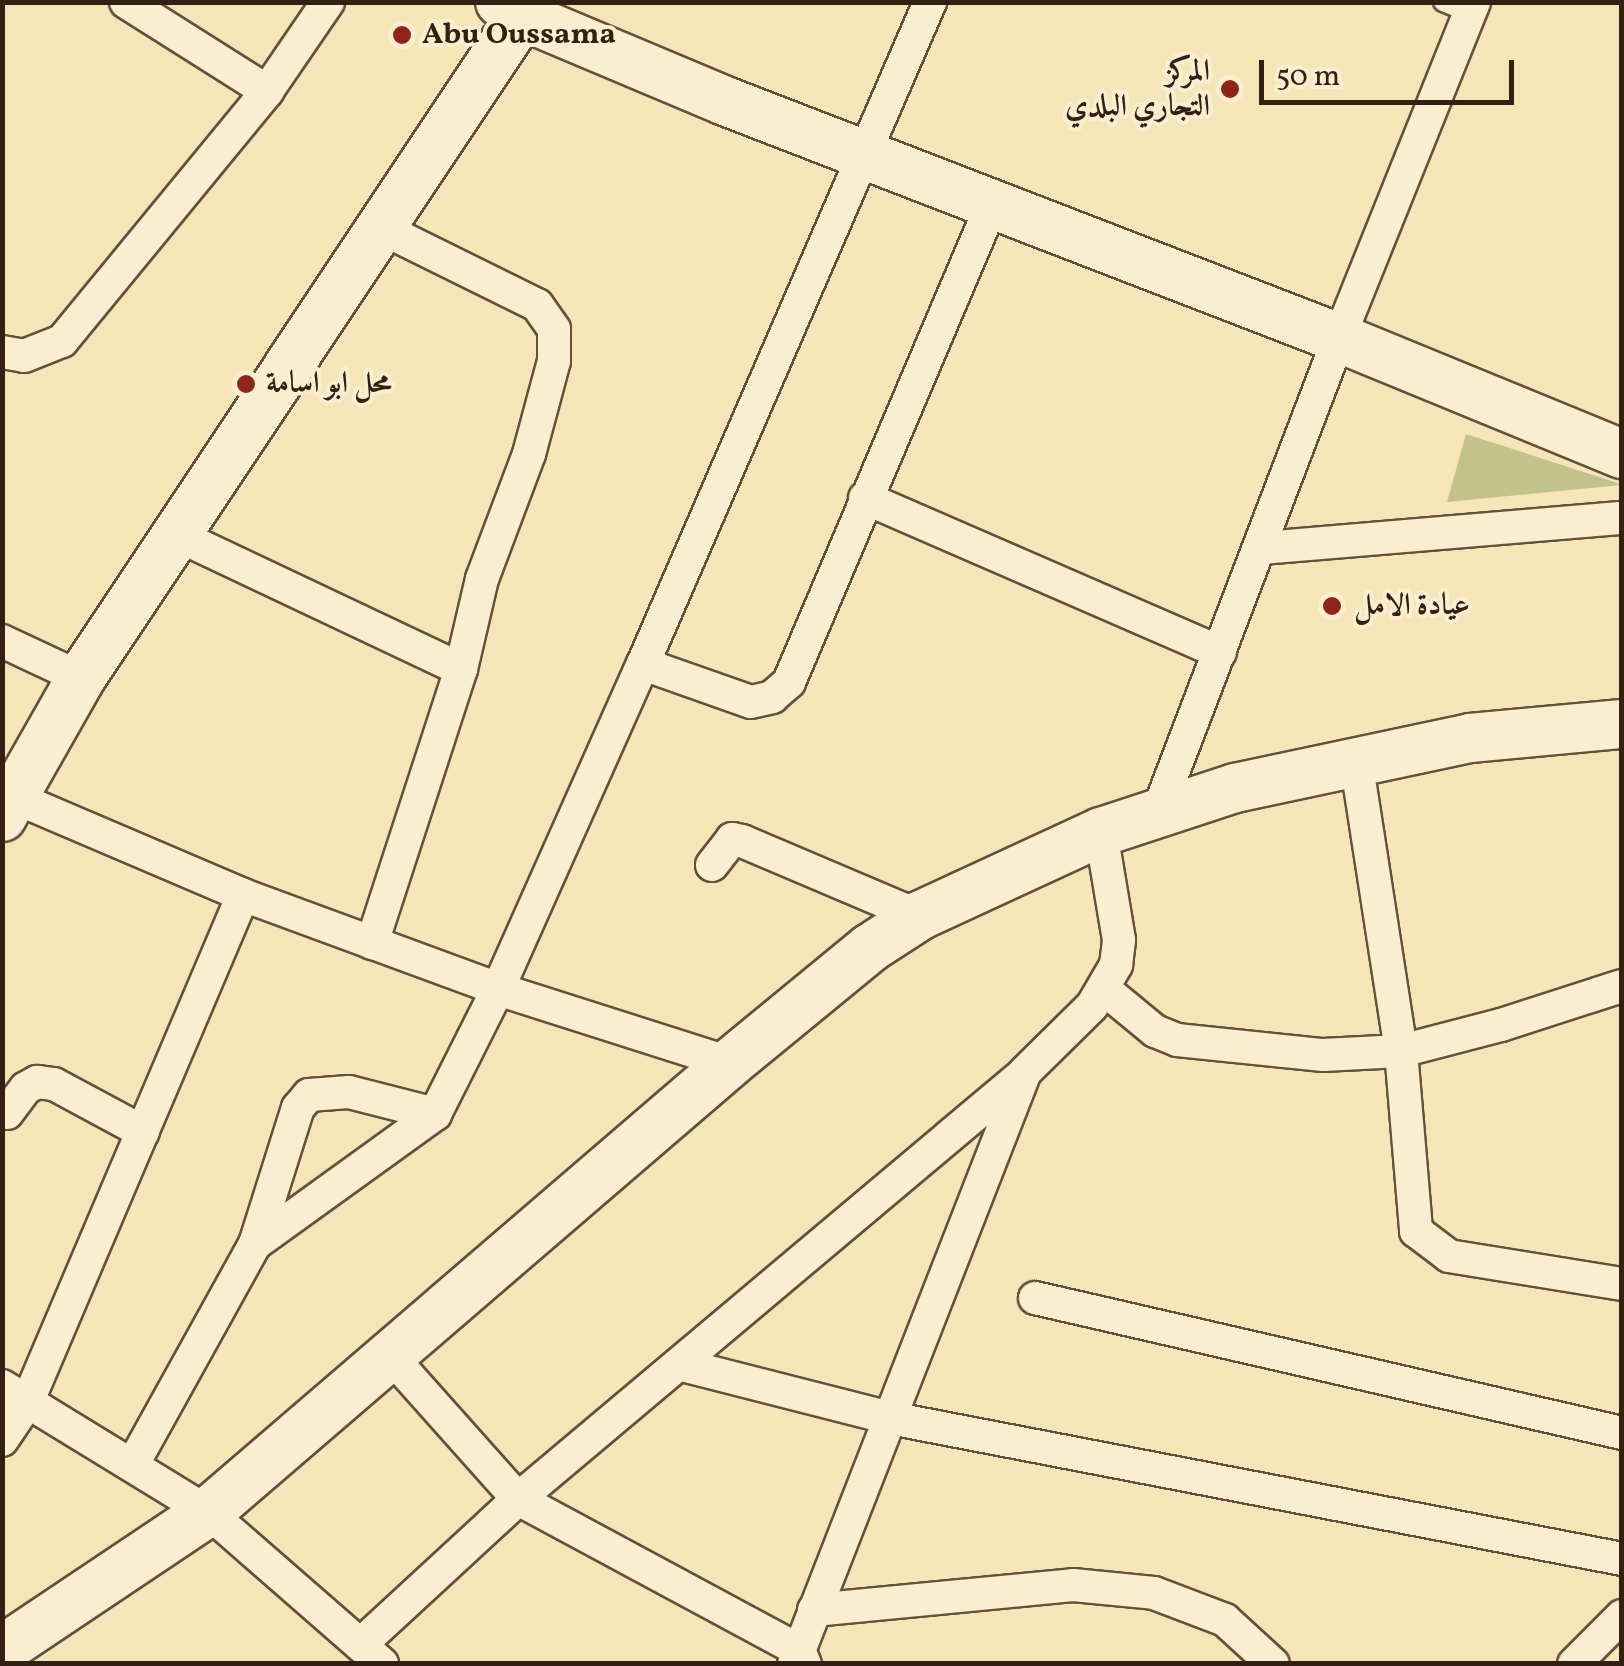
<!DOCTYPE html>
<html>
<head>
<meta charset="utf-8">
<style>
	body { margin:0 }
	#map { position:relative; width:1624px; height:1666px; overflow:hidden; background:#f6e5b7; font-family:Vollkorn,Amiri,serif }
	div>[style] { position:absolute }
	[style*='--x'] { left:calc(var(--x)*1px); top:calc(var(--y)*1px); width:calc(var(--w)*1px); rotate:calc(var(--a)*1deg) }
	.green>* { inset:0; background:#c2c38a }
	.roads { filter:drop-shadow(2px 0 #64513c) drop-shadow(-2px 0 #64513c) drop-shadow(0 2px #64513c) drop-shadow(0 -2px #64513c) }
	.lane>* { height:18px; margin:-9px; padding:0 9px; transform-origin:9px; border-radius:9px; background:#f9eed0 }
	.street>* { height:32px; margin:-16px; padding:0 16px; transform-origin:16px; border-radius:16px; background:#f9eed0 }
	.secondary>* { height:48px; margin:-24px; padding:0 24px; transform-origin:24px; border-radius:24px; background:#f9eed0 }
	.dots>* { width:28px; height:28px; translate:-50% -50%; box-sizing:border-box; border:5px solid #f9eed0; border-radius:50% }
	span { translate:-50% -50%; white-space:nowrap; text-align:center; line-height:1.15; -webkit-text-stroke:8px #f9eed0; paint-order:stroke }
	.poi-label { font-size:30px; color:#342013; font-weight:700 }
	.left { translate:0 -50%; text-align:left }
	.right { translate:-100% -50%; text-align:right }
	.frame { position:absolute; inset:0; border:5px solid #342013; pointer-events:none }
	.scale { position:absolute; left:1259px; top:60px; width:255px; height:45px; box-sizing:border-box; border:5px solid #342013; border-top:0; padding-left:12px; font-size:30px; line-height:35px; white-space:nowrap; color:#342013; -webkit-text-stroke:8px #f9eed0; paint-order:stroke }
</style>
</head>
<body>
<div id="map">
	<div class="green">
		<div style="clip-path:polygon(1466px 434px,1621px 484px,1621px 485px,1447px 502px)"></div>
	</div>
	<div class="roads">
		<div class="lane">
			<div style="--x:1443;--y:2;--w:29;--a:22"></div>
		</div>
		<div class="street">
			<div style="--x:126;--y:2;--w:167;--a:32.3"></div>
			<div style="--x:2;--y:352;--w:22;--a:10"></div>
			<div style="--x:24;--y:356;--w:41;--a:-21.5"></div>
			<div style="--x:62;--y:341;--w:323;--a:-50.6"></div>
			<div style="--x:267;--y:91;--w:108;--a:-55.6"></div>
			<div style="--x:865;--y:498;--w:387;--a:23.5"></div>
			<div style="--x:177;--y:535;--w:314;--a:25.3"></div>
			<div style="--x:461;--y:669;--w:92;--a:-76.9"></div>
			<div style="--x:482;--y:579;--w:134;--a:-69.4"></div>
			<div style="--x:529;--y:454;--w:96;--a:-75"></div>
			<div style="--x:554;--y:361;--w:32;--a:-90"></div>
			<div style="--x:554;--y:329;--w:29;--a:-125"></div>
			<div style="--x:537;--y:305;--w:174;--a:-153.7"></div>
			<div style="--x:1262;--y:548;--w:361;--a:-4.8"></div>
			<div style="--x:2;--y:641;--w:87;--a:25.1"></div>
			<div style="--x:643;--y:664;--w:114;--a:19.4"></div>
			<div style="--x:751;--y:702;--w:22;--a:-13"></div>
			<div style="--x:772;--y:697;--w:23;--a:-41"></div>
			<div style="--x:789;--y:682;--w:522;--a:-66.97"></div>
			<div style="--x:1356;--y:760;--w:294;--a:81.2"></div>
			<div style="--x:1401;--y:1051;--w:181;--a:85.2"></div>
			<div style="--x:1416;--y:1231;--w:41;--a:37.1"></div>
			<div style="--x:1449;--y:1256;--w:175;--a:9.2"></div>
			<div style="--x:16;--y:798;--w:247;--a:23.1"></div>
			<div style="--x:243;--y:895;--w:272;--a:20.2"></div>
			<div style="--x:498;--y:989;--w:244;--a:17.7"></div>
			<div style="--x:1157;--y:814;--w:510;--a:-69.08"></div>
			<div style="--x:1339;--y:338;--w:362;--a:-68.1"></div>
			<div style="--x:712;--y:865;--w:33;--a:-52"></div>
			<div style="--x:732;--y:839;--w:10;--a:11"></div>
			<div style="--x:742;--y:841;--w:192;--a:23"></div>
			<div style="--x:372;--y:943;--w:288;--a:-72"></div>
			<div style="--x:1104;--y:989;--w:66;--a:39.5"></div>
			<div style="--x:1155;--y:1031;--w:24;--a:22"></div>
			<div style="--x:1177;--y:1040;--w:147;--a:5.9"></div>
			<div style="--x:1323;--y:1055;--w:78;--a:-2.9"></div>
			<div style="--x:1401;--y:1051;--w:103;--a:-14.6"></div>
			<div style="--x:1501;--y:1025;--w:127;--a:-17.9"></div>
			<div style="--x:7;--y:1113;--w:31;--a:-53"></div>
			<div style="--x:26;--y:1088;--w:13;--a:-29"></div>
			<div style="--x:37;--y:1082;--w:17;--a:7"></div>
			<div style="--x:54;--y:1084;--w:101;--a:28.3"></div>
			<div style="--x:255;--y:1244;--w:143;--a:-72.5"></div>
			<div style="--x:298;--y:1108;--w:17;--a:-50"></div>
			<div style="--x:309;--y:1095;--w:40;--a:-4.3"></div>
			<div style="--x:349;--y:1092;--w:89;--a:14.3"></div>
			<div style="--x:1035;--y:1298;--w:602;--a:12.95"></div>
			<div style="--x:388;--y:1353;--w:195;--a:48.3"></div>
			<div style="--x:518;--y:1499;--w:319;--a:28.3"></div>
			<div style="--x:799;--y:1650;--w:15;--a:67"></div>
			<div style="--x:682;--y:1365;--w:215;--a:14.3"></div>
			<div style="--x:890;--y:1418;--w:745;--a:10.9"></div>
			<div style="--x:2;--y:1386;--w:241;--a:31.5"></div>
			<div style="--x:208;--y:1512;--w:231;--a:41.1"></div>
			<div style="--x:2;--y:1440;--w:45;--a:-56"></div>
			<div style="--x:27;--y:1403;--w:552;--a:-66.96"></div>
			<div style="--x:133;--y:1464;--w:252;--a:-61"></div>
			<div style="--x:255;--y:1244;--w:222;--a:-35.8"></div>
			<div style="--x:435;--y:1114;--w:140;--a:-63.3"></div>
			<div style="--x:498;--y:989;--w:356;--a:-66"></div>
			<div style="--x:643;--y:664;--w:722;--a:-66.56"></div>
			<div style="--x:814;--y:1610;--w:260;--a:-5.5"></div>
			<div style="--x:1073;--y:1585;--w:81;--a:5.6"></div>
			<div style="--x:1154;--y:1593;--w:76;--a:20.8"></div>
			<div style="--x:1225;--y:1620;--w:65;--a:42.5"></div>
			<div style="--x:361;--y:1644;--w:214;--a:-42.7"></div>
			<div style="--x:518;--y:1499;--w:657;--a:-40.06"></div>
			<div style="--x:794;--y:1664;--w:635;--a:-68.68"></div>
			<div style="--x:1025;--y:1072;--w:94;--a:-44.6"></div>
			<div style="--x:1092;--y:1006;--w:48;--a:-59.7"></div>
			<div style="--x:1116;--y:965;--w:25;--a:-83"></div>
			<div style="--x:1119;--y:940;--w:109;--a:-99.5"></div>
			<div style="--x:1574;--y:1664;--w:68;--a:-45"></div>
		</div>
		<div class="secondary">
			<div style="--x:500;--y:2;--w:27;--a:31"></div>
			<div style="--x:523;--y:16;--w:219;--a:22.8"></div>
			<div style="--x:725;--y:101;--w:658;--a:21.11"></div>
			<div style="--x:1339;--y:338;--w:306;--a:22.3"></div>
			<div style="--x:2;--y:817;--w:160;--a:-60.4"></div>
			<div style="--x:81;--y:678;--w:812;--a:-56.35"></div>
			<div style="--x:2;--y:1650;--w:248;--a:-33.8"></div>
			<div style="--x:208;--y:1512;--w:689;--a:-40.7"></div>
			<div style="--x:730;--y:1063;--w:181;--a:-39.4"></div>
			<div style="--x:870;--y:948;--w:59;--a:-33.1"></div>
			<div style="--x:919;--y:916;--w:200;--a:-24.8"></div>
			<div style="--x:1101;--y:832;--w:141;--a:-18.2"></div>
			<div style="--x:1235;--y:788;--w:240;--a:-12"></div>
			<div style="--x:1470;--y:738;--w:153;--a:-5.3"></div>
		</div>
	</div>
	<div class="dots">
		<div style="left:402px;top:35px;background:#8f2418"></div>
		<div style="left:1230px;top:89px;background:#8f2418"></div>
		<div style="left:246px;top:384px;background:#8f2418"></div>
		<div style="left:1332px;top:606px;background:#8f2418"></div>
	</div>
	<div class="poi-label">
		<span class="left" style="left:422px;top:35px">Abu Oussama</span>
		<span class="right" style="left:1210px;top:89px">المركز<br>التجاري البلدي</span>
		<span class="left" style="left:266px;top:384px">محل ابو اسامة</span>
		<span class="left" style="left:1354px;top:606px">عيادة الامل</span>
	</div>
	<div class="frame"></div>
	<div class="scale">50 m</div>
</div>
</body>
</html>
